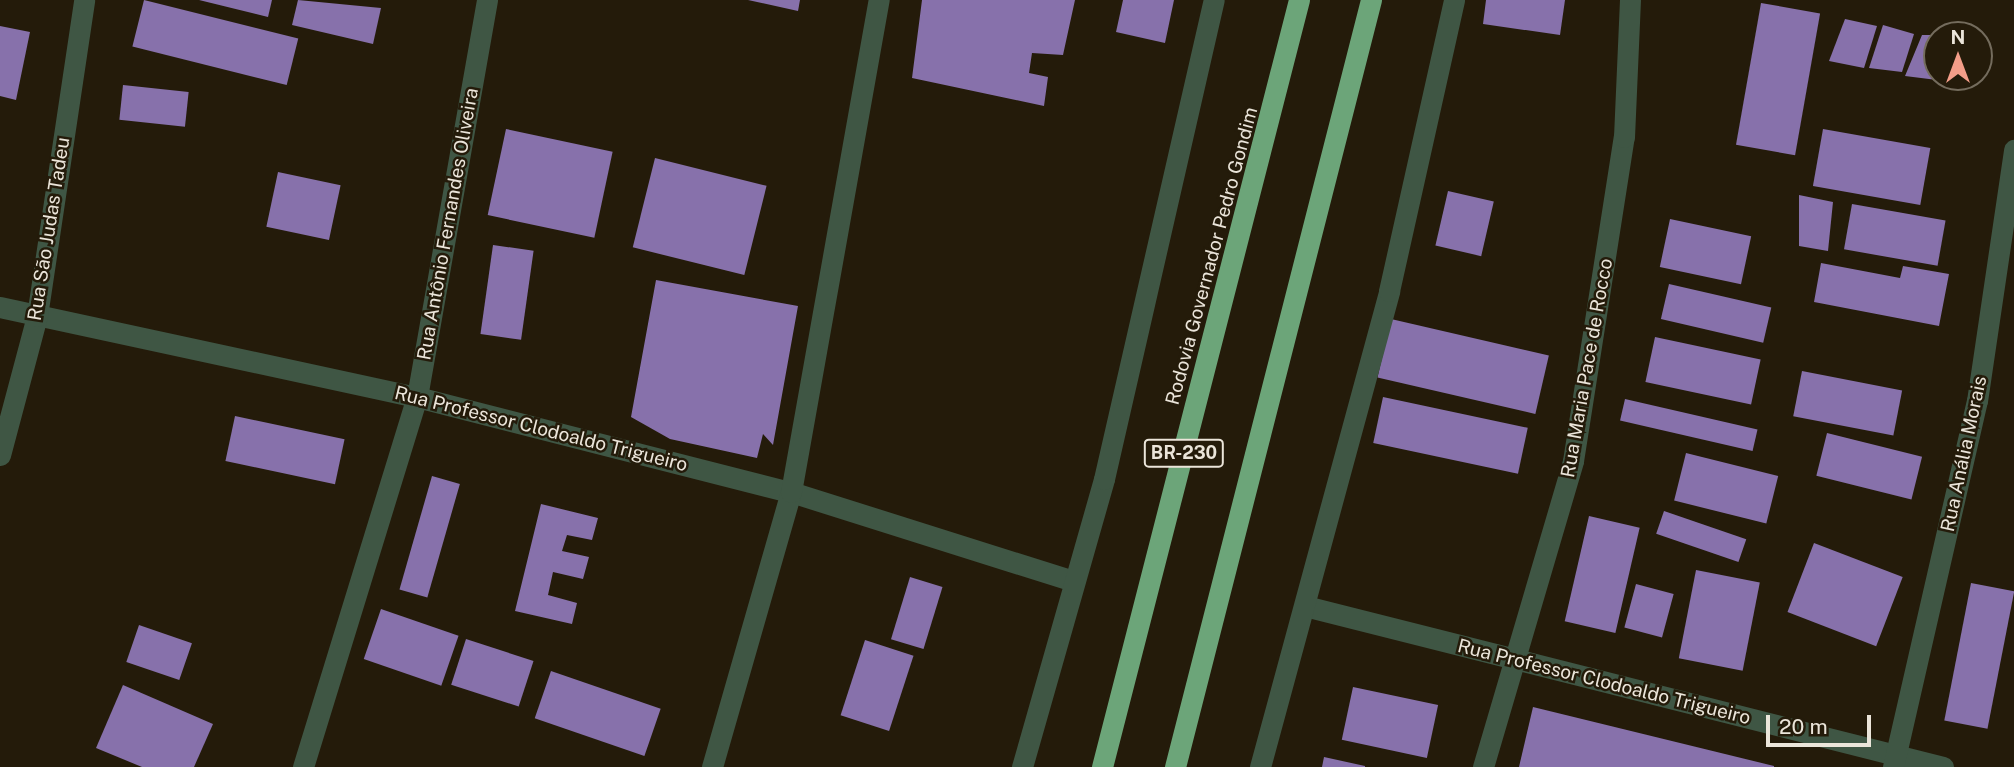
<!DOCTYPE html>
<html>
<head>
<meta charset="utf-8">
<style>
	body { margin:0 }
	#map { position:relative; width:2014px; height:767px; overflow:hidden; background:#241b0a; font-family:"Public Sans",sans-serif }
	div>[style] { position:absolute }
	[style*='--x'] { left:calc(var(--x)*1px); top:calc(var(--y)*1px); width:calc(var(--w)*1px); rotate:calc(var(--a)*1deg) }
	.building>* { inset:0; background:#8771ab; transform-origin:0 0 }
	.minor>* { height:21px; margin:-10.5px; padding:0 10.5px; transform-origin:10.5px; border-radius:10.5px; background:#3f5644 }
	.highway>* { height:21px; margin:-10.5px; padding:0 10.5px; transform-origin:10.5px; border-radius:10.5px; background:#6ca579 }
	span { translate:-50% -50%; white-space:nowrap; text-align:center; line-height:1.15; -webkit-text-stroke:5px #241b0a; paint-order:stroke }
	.shield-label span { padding:2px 5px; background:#241b0a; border:2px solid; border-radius:5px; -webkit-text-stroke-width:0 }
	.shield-label { font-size:18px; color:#ebe5da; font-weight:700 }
	.street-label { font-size:19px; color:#ebe5da }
	.north { position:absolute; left:1923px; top:21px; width:70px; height:70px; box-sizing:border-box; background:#241b0a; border:2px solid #746c5d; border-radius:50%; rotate:0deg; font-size:19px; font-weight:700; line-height:28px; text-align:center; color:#ebe5da }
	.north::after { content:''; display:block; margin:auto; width:24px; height:32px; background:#f49e89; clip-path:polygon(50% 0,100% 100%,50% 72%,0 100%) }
	.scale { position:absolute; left:1766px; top:715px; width:105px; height:32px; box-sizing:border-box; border:4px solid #ebe5da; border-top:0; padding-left:9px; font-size:21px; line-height:24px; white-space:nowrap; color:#ebe5da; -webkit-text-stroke:5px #241b0a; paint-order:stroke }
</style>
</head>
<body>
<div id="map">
	<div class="building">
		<div style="left:144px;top:0;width:159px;height:48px;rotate:14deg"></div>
		<div style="clip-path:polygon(199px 0,272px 0,268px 17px)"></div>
		<div style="clip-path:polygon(298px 0,381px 8px,373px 44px,292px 25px)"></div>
		<div style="clip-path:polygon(748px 0,800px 0,798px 11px)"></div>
		<div style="clip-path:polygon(922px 0,1075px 0,1063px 55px,1032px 53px,1029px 73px,1048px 77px,1044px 106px,912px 78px)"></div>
		<div style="clip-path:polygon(1123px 0,1174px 0,1165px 43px,1116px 32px)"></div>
		<div style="clip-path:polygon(1486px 0,1565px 0,1560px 35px,1483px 24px)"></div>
		<div style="left:1761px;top:3px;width:60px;height:144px;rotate:10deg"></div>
		<div style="clip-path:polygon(1845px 19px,1877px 26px,1864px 68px,1829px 61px)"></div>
		<div style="clip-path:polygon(1883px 25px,1914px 34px,1902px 72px,1869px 68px)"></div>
		<div style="clip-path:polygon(0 26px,30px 32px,16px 100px,0 96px)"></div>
		<div style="clip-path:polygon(1922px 35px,1937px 35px,1937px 77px,1945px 81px,1905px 76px)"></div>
		<div style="left:123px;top:85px;width:66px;height:35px;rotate:6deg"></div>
		<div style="left:506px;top:129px;width:109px;height:88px;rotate:12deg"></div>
		<div style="left:1823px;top:129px;width:109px;height:58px;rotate:10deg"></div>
		<div style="left:655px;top:158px;width:115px;height:92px;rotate:14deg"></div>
		<div style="left:278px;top:172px;width:64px;height:56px;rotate:12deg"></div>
		<div style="left:1448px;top:191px;width:47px;height:56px;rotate:13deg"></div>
		<div style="clip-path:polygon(1799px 195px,1833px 202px,1828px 251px,1799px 246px)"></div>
		<div style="left:1852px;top:204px;width:95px;height:46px;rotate:10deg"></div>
		<div style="left:1670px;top:219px;width:83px;height:49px;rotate:12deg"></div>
		<div style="left:493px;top:245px;width:41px;height:90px;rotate:8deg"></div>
		<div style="clip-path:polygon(1821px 263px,1900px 278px,1903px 266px,1949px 274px,1939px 326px,1814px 302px)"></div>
		<div style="clip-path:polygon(656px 280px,798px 306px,773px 445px,763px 434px,757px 458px,670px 439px,631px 417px)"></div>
		<div style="left:1669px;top:284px;width:105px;height:36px;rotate:13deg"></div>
		<div style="left:1391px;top:319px;width:162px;height:60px;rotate:13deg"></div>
		<div style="left:1655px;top:337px;width:108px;height:46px;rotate:12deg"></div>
		<div style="left:1802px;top:371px;width:102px;height:46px;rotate:11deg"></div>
		<div style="left:1383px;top:397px;width:148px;height:47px;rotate:12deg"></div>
		<div style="left:1625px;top:399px;width:136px;height:22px;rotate:13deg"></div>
		<div style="left:235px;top:416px;width:112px;height:46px;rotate:12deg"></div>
		<div style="left:1827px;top:433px;width:98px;height:44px;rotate:14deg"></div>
		<div style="left:1686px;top:453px;width:95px;height:49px;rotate:14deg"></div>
		<div style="left:432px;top:476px;width:29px;height:118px;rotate:16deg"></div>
		<div style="clip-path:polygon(541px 504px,598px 518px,592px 540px,567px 535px,562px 551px,589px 557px,583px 579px,553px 572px,548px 595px,577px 603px,572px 624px,515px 611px)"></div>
		<div style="left:1664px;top:511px;width:87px;height:24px;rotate:19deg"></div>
		<div style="left:1589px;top:516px;width:52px;height:108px;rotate:13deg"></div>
		<div style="left:1814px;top:543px;width:95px;height:74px;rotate:21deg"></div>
		<div style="left:1696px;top:570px;width:65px;height:90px;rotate:11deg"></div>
		<div style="left:910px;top:577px;width:34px;height:65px;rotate:17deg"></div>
		<div style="left:1971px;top:583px;width:44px;height:140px;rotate:11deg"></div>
		<div style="left:1636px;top:584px;width:39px;height:45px;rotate:15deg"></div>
		<div style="left:381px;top:609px;width:82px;height:53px;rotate:19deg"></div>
		<div style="left:139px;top:625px;width:56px;height:39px;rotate:19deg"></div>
		<div style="left:466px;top:639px;width:71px;height:48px;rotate:18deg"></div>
		<div style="left:865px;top:640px;width:51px;height:79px;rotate:18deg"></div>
		<div style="left:551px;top:671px;width:116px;height:50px;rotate:19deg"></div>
		<div style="clip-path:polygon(123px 685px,213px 724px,194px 767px,142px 767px,96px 748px)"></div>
		<div style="left:1353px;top:687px;width:87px;height:54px;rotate:12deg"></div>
		<div style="clip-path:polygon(1533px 707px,1774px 766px,1774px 767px,1519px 767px)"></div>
		<div style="clip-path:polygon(1324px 757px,1365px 766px,1365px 767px,1322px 767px)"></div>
	</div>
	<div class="minor">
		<div style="--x:0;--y:307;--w:427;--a:12.2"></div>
		<div style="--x:417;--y:397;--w:386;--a:14.3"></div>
		<div style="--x:791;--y:492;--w:297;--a:17.5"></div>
		<div style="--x:0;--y:455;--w:144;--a:-75.1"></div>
		<div style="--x:37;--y:316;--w:319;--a:-81.5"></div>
		<div style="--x:1305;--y:606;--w:658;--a:14.16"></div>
		<div style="--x:303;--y:767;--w:387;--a:-72.9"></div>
		<div style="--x:417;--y:397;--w:403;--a:-80"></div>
		<div style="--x:712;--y:767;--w:286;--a:-74"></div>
		<div style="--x:791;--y:492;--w:500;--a:-79.9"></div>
		<div style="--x:1022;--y:767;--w:299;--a:-74.1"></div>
		<div style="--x:1104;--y:479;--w:491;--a:-77.1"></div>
		<div style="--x:1260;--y:767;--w:493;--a:-74.8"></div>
		<div style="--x:1389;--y:291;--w:298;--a:-77.4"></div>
		<div style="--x:1483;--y:767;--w:319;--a:-73.6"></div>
		<div style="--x:1573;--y:461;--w:328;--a:-81.1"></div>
		<div style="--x:1624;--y:137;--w:137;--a:-87.5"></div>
		<div style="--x:1893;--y:767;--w:376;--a:-77.1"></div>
		<div style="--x:1977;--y:401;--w:254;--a:-81.6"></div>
	</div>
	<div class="highway">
		<div style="--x:1102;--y:767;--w:792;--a:-75.6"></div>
		<div style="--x:1175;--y:767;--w:792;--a:-75.67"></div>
	</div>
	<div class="shield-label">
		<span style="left:1184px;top:453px">BR-230</span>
	</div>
	<div class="street-label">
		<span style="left:448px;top:224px;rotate:-80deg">Rua Antônio Fernandes Oliveira</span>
		<span style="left:49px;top:229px;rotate:-81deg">Rua São Judas Tadeu</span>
		<span style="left:1212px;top:256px;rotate:-75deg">Rodovia Governador Pedro Gondim</span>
		<span style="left:1587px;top:368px;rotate:-80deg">Rua Maria Pace de Rocco</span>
		<span style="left:541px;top:429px;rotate:14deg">Rua Professor Clodoaldo Trigueiro</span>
		<span style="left:1964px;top:454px;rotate:-78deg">Rua Anália Morais</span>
		<span style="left:1604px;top:682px;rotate:14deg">Rua Professor Clodoaldo Trigueiro</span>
	</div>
	<div class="north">N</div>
	<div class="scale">20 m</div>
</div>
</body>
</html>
